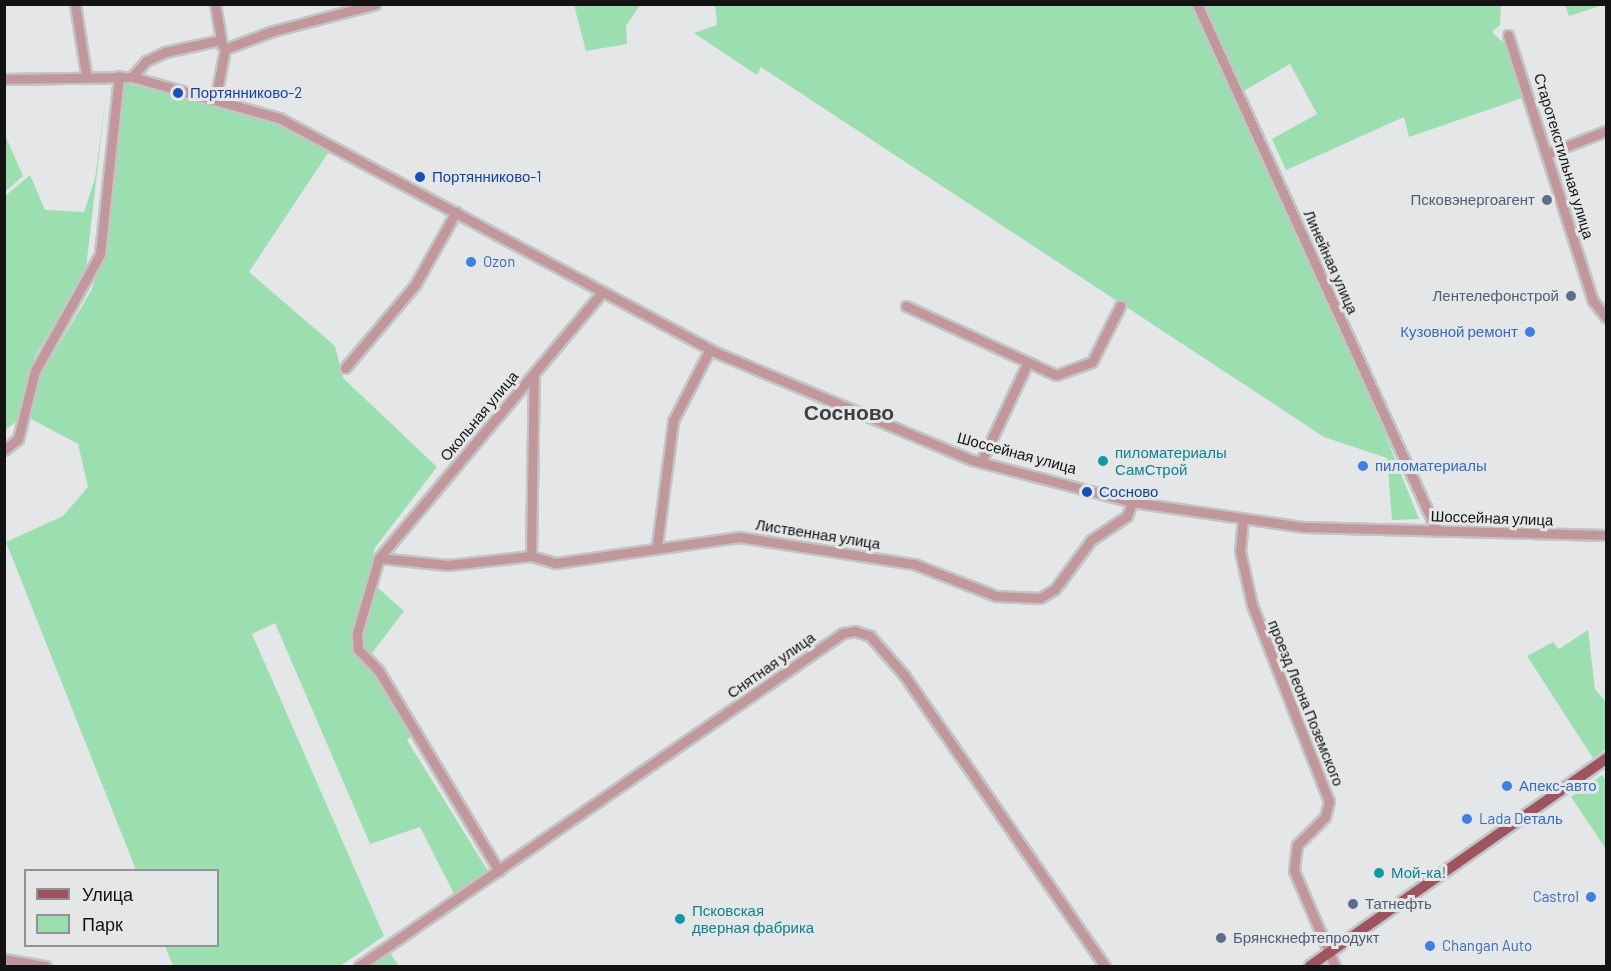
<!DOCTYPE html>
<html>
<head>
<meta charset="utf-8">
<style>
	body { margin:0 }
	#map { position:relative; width:1611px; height:971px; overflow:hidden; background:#e5e6e7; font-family:Barlow,sans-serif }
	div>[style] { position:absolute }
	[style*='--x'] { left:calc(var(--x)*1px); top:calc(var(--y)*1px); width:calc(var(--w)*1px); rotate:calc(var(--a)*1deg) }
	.green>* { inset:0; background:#9bdfb1 }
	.roads { filter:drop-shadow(2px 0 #c3c4c5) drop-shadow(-2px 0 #c3c4c5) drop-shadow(0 2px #c3c4c5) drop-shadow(0 -2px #c3c4c5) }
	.minor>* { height:9px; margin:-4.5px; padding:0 4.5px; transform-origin:4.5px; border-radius:4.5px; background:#c2979b }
	.major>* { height:10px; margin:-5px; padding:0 5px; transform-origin:5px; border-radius:5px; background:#9d545e }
	.dots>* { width:16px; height:16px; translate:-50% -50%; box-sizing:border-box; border:3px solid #e5e6e7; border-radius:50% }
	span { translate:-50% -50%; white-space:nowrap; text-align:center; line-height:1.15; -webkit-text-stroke:6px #e5e6e7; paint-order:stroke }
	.transit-label { font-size:15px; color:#164399 }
	.left { translate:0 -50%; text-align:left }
	.street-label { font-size:15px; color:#131314 }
	.service-label { font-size:15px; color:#4e5e75 }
	.right { translate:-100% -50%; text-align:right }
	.shop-label { font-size:15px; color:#366cbe }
	.culture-label { font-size:15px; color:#0d838f }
	.district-label { font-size:21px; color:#3d3f40; font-weight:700 }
	.frame { position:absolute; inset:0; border:6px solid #131314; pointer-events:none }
	.legend { position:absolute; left:24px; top:869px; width:195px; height:78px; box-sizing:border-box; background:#e5e6e7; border:2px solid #919293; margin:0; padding:8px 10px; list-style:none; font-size:18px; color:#131314 }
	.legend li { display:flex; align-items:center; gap:12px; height:30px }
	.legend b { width:30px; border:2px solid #919293 }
</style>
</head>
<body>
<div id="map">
	<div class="green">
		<div style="clip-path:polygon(574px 5px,574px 4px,640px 5px,626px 26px,627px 44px,586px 51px)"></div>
		<div style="clip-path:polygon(715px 5px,1193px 5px,1365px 384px,1419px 519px,1392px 520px,1387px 458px,1324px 437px,761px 67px,757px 75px,694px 33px,717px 25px)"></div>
		<div style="clip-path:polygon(1202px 5px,1501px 5px,1500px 25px,1492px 32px,1507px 46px,1528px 96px,1409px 137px,1404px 117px,1286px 170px,1272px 139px,1317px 114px,1290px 64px,1242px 92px)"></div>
		<div style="clip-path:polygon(1565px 5px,1565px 4px,1603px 5px,1569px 16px)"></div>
		<div style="clip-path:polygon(124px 83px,213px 102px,304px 135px,330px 150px,249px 272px,335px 346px,343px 378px,437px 467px,374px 549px,368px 589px,378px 588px,404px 611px,372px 653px,422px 728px,407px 740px,488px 871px,454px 894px,420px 827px,370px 844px,275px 623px,252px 634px,384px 936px,340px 966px,173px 966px,165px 946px,218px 946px,218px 870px,136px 870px,6px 542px,63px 516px,88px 487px,78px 444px,31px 419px,41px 375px,92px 289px,106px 246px)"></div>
		<div style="clip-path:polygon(106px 95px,86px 268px,34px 358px,19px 420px,5px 430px,4px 197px,30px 175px,45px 210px,84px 212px,95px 179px)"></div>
		<div style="clip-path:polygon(5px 135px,23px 176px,5px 192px,4px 192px)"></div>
		<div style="clip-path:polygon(1588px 630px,1595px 689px,1606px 702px,1606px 749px,1593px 758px,1527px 656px,1553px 642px,1559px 649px)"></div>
		<div style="clip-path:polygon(1602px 775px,1606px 781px,1606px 849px,1571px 797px)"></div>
		<div style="clip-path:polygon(390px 953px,399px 966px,370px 966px)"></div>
	</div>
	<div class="roads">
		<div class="minor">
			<div style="--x:75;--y:4;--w:71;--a:81.1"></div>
			<div style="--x:215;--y:4;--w:42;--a:80.3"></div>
			<div style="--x:1197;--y:4;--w:579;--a:65.52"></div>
			<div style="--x:1508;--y:35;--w:279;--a:72.3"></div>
			<div style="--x:1593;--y:301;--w:21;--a:51"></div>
			<div style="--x:132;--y:77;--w:21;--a:-49"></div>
			<div style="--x:146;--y:61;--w:21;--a:-25"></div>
			<div style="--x:165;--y:52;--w:56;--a:-12.3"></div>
			<div style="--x:4;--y:79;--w:128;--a:-0.9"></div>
			<div style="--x:132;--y:77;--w:153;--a:15.6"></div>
			<div style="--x:279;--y:118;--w:495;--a:28.2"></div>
			<div style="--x:715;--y:352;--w:279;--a:22.8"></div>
			<div style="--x:972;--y:460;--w:165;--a:14.7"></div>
			<div style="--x:1132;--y:502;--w:174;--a:8.3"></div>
			<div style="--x:1304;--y:527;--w:302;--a:1.5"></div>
			<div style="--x:216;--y:96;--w:48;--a:-79.2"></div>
			<div style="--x:225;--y:49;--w:51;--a:-20.6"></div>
			<div style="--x:273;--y:31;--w:106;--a:-14.7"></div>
			<div style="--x:1549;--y:153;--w:61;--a:-21.1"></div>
			<div style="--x:906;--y:306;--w:134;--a:24.7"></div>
			<div style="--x:1028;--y:362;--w:110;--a:115.2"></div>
			<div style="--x:1028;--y:362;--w:31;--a:25"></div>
			<div style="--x:1056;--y:375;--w:38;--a:-20"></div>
			<div style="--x:1092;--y:362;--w:63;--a:-63.4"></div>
			<div style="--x:345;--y:368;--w:109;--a:-49.9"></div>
			<div style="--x:415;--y:285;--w:84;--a:-60.7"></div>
			<div style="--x:4;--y:450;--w:18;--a:-38"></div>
			<div style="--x:18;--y:439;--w:70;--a:-76"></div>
			<div style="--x:35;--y:371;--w:134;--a:-60.9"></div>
			<div style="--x:100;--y:254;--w:179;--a:-83.9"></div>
			<div style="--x:1243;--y:518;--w:33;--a:95"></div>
			<div style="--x:1240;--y:551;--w:55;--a:77.5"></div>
			<div style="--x:1252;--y:605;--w:211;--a:68.6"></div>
			<div style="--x:1329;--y:801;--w:16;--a:104"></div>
			<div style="--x:1325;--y:817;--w:40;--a:135"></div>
			<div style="--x:1297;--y:845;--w:26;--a:97"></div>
			<div style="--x:1294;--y:871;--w:103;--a:66.7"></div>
			<div style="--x:657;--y:545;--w:125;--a:-82.6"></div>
			<div style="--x:673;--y:421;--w:81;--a:-62.8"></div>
			<div style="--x:531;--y:556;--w:182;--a:-89.1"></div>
			<div style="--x:379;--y:558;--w:69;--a:5.8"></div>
			<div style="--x:448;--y:565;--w:83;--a:-6.2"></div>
			<div style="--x:531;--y:556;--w:26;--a:16"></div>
			<div style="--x:556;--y:563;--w:185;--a:-8.1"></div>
			<div style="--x:739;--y:537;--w:177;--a:8.8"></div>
			<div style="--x:914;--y:564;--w:88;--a:21.3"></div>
			<div style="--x:996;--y:596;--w:44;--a:2.6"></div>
			<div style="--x:1040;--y:598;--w:17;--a:-31"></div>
			<div style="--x:1055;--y:589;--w:61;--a:-53.7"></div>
			<div style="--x:1091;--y:540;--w:43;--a:-33.7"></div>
			<div style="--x:1127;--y:516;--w:15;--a:-70"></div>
			<div style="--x:499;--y:871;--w:235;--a:-121"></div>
			<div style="--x:378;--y:670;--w:29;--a:-134"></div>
			<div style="--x:358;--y:649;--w:16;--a:-94"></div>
			<div style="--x:357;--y:633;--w:78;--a:-73.7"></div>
			<div style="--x:379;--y:558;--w:347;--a:-50"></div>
			<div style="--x:4;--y:959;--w:42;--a:9.7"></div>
			<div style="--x:359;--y:966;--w:587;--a:-34.53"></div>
			<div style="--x:843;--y:633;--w:12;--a:-9"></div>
			<div style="--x:855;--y:631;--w:16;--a:18"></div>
			<div style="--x:870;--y:636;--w:52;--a:48.9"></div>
			<div style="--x:904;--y:675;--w:354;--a:55.4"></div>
		</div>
		<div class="major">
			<div style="--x:1310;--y:966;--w:361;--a:-35"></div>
		</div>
	</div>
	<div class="dots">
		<div style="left:178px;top:93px;background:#1a4fb4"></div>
		<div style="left:420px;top:177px;background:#1a4fb4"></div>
		<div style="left:1547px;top:200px;background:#5c6f8a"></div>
		<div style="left:471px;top:262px;background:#3f7fe0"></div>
		<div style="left:1571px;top:296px;background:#5c6f8a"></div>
		<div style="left:1530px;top:332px;background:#3f7fe0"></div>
		<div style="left:1103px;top:461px;background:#0f9aa8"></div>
		<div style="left:1363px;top:466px;background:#3f7fe0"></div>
		<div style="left:1087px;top:492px;background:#1a4fb4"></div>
		<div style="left:1507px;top:786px;background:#3f7fe0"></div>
		<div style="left:1467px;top:819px;background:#3f7fe0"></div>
		<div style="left:1379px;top:873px;background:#0f9aa8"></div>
		<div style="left:1591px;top:897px;background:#3f7fe0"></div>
		<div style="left:1353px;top:904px;background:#5c6f8a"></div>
		<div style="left:680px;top:919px;background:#0f9aa8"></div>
		<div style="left:1221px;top:938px;background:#5c6f8a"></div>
		<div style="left:1430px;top:946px;background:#3f7fe0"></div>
	</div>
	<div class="transit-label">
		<span class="left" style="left:190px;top:93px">Портянниково-2</span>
		<span class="left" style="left:432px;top:177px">Портянниково-1</span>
		<span class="left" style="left:1099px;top:492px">Сосново</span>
	</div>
	<div class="street-label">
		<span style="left:1564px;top:156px;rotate:73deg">Старотекстильная улица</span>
		<span style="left:1331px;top:262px;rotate:66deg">Линейная улица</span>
		<span style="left:479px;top:416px;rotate:-50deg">Окольная улица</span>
		<span style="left:1017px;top:453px;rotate:15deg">Шоссейная улица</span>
		<span style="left:1492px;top:518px;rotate:2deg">Шоссейная улица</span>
		<span style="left:818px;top:534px;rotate:9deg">Лиственная улица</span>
		<span style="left:771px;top:665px;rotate:-35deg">Снятная улица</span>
		<span style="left:1306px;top:703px;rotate:68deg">проезд Леона Поземского</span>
	</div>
	<div class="service-label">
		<span class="right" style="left:1535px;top:200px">Псковэнергоагент</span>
		<span class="right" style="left:1559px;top:296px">Лентелефонстрой</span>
		<span class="left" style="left:1365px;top:904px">Татнефть</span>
		<span class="left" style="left:1233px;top:938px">Брянскнефтепродукт</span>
	</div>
	<div class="shop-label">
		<span class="left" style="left:483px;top:262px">Ozon</span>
		<span class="right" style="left:1518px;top:332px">Кузовной ремонт</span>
		<span class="left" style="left:1375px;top:466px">пиломатериалы</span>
		<span class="left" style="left:1519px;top:786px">Апекс-авто</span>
		<span class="left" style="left:1479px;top:819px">Lada Dеталь</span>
		<span class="right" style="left:1579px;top:897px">Castrol</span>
		<span class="left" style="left:1442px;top:946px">Changan Auto</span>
	</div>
	<div class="culture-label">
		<span class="left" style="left:1115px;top:461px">пиломатериалы<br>СамСтрой</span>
		<span class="left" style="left:1391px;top:873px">Мой-ка!</span>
		<span class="left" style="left:692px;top:919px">Псковская<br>дверная фабрика</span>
	</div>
	<div class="district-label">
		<span style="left:849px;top:412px">Сосново</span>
	</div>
	<div class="frame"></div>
	<ul class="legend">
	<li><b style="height:8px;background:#9d545e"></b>Улица</li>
	<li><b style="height:16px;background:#9bdfb1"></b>Парк</li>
	</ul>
</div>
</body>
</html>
